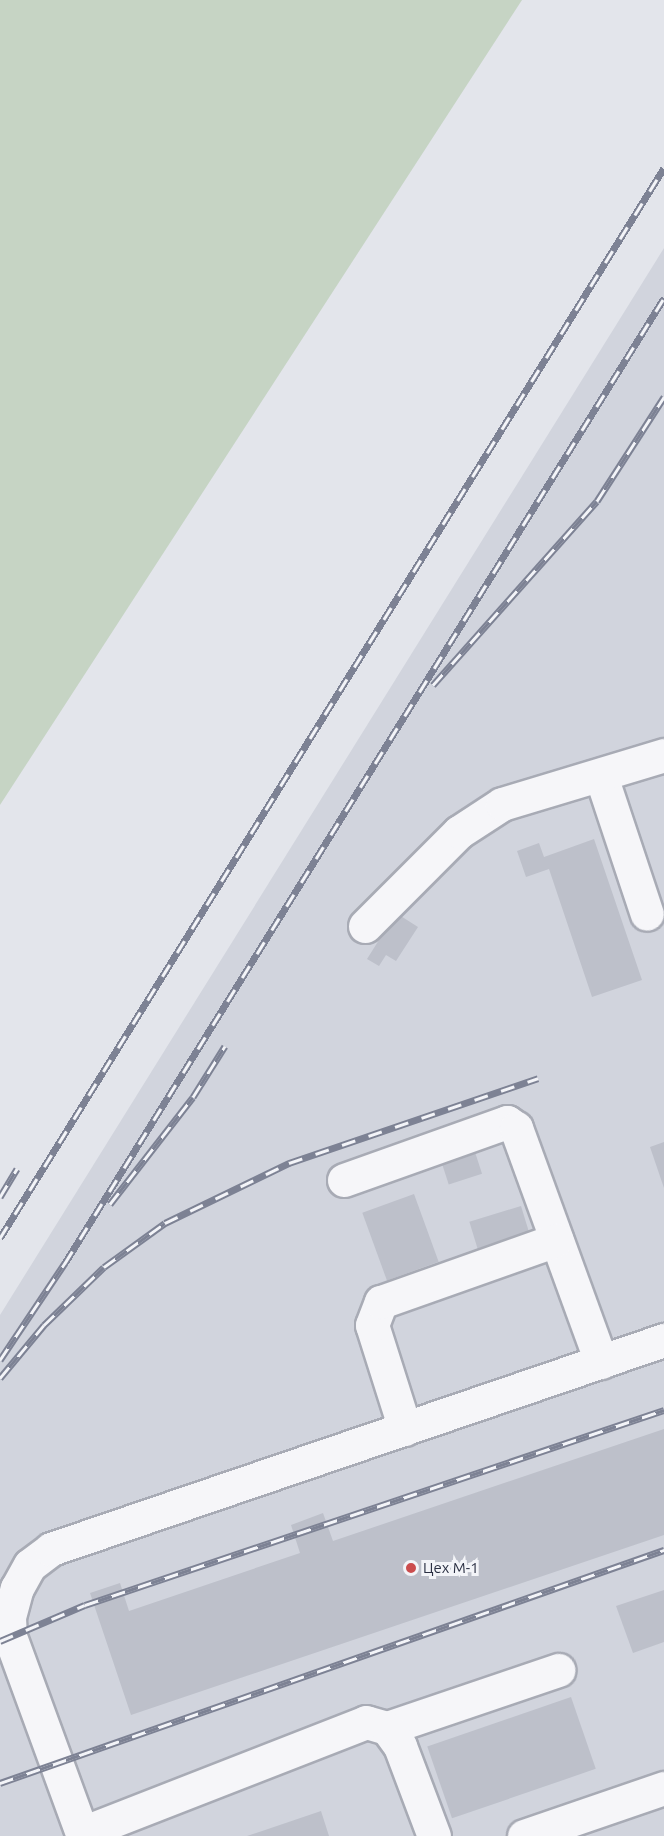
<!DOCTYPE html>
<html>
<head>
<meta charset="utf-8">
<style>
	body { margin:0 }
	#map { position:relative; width:664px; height:1836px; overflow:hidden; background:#e3e5eb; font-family:Ubuntu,sans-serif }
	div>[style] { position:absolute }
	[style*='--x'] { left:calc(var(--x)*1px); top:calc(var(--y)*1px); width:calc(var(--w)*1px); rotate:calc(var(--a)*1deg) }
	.built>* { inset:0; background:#d1d4dd }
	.green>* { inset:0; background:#c6d4c4 }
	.building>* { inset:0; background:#bdc0ca; transform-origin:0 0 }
	.roads { filter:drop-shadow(2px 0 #a8abb5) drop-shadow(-2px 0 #a8abb5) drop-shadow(0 2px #a8abb5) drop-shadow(0 -2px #a8abb5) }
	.minor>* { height:33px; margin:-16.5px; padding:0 16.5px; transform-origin:16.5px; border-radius:16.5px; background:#f6f6f9 }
	.rail>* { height:7px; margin-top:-3.5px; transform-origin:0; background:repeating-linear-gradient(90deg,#f3f4f8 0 14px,#7d8294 0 28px); box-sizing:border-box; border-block:2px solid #7d8294 }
	.dots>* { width:16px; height:16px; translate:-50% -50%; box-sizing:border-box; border:3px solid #f3f4f8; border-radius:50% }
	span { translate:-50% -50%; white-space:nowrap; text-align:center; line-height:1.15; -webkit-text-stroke:6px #f3f4f8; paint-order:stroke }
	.poi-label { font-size:15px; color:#2b3043 }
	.left { translate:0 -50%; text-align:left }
</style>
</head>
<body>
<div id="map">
	<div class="built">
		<div style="clip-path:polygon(664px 248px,664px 1836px,0 1836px,0 1315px)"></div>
	</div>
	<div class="green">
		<div style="clip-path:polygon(0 0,522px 0,0 805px)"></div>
	</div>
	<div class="building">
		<div style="clip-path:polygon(594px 839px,642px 980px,592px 997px,549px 869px,526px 877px,517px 851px,539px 843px,544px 857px)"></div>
		<div style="clip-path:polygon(396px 913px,418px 927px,396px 961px,386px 955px,379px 966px,367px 959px)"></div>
		<div style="clip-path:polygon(664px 1142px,664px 1188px,650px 1147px)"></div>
		<div style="left:474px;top:1149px;width:26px;height:35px;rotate:72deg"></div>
		<div style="left:414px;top:1194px;width:72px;height:55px;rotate:70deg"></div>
		<div style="left:521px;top:1206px;width:28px;height:54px;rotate:73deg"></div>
		<div style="clip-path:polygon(664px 1429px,664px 1535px,131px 1715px,90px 1593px,120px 1583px,129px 1611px,300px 1553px,291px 1525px,323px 1513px,333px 1541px)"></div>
		<div style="clip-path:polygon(664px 1590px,664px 1642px,633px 1653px,616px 1606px)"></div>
		<div style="left:571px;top:1697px;width:76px;height:152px;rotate:71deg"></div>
		<div style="clip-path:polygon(321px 1811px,329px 1836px,247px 1836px)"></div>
	</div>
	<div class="roads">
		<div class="minor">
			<div style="--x:601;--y:776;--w:145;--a:71.6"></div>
			<div style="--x:365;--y:926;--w:133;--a:-45"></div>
			<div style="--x:459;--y:832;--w:51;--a:-33.1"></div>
			<div style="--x:502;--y:804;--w:169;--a:-16.8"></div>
			<div style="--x:344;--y:1180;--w:173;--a:-19.6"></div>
			<div style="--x:507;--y:1122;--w:11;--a:34"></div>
			<div style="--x:516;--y:1128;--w:249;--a:70"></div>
			<div style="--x:405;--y:1429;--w:109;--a:-107.6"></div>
			<div style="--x:372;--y:1325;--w:25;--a:-69"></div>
			<div style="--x:381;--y:1302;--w:186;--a:-19.5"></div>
			<div style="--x:387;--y:1728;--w:181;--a:-18.7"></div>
			<div style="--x:82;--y:1833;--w:305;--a:-21.3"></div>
			<div style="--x:366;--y:1722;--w:22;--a:16"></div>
			<div style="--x:387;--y:1728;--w:22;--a:54"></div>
			<div style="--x:400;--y:1746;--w:96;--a:69.3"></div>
			<div style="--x:83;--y:1836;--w:212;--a:-110.1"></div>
			<div style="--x:10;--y:1637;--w:20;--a:-93"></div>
			<div style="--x:9;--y:1617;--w:30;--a:-75"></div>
			<div style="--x:17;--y:1588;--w:26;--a:-61"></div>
			<div style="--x:30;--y:1565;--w:26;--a:-37"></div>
			<div style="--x:51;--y:1549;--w:648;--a:-18.83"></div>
			<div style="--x:524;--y:1836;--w:148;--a:-18.9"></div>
		</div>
	</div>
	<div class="rail">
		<div style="--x:433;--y:685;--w:246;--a:-48.3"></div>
		<div style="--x:597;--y:501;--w:124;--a:-57.2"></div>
		<div style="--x:0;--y:1197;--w:33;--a:-59"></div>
		<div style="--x:110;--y:1204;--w:135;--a:-52.2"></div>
		<div style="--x:193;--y:1097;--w:60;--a:-57.9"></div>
		<div style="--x:0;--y:1238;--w:1259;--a:-58.18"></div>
		<div style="--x:0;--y:1360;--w:117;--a:-56.2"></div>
		<div style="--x:65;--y:1263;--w:1136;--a:-58.17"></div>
		<div style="--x:0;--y:1378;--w:69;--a:-50.3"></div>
		<div style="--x:44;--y:1325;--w:83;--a:-44"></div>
		<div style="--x:104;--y:1267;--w:75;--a:-35.8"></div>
		<div style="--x:165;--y:1223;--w:138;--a:-25.8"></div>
		<div style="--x:289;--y:1163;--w:263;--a:-18.8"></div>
		<div style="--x:0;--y:1641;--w:92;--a:-23"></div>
		<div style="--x:85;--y:1605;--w:611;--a:-18.61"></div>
		<div style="--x:0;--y:1783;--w:704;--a:-19.34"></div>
	</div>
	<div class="dots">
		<div style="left:411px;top:1568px;background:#cb4d4e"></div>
	</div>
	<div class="poi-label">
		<span class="left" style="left:423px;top:1568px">Цех М-1</span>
	</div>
</div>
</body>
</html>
